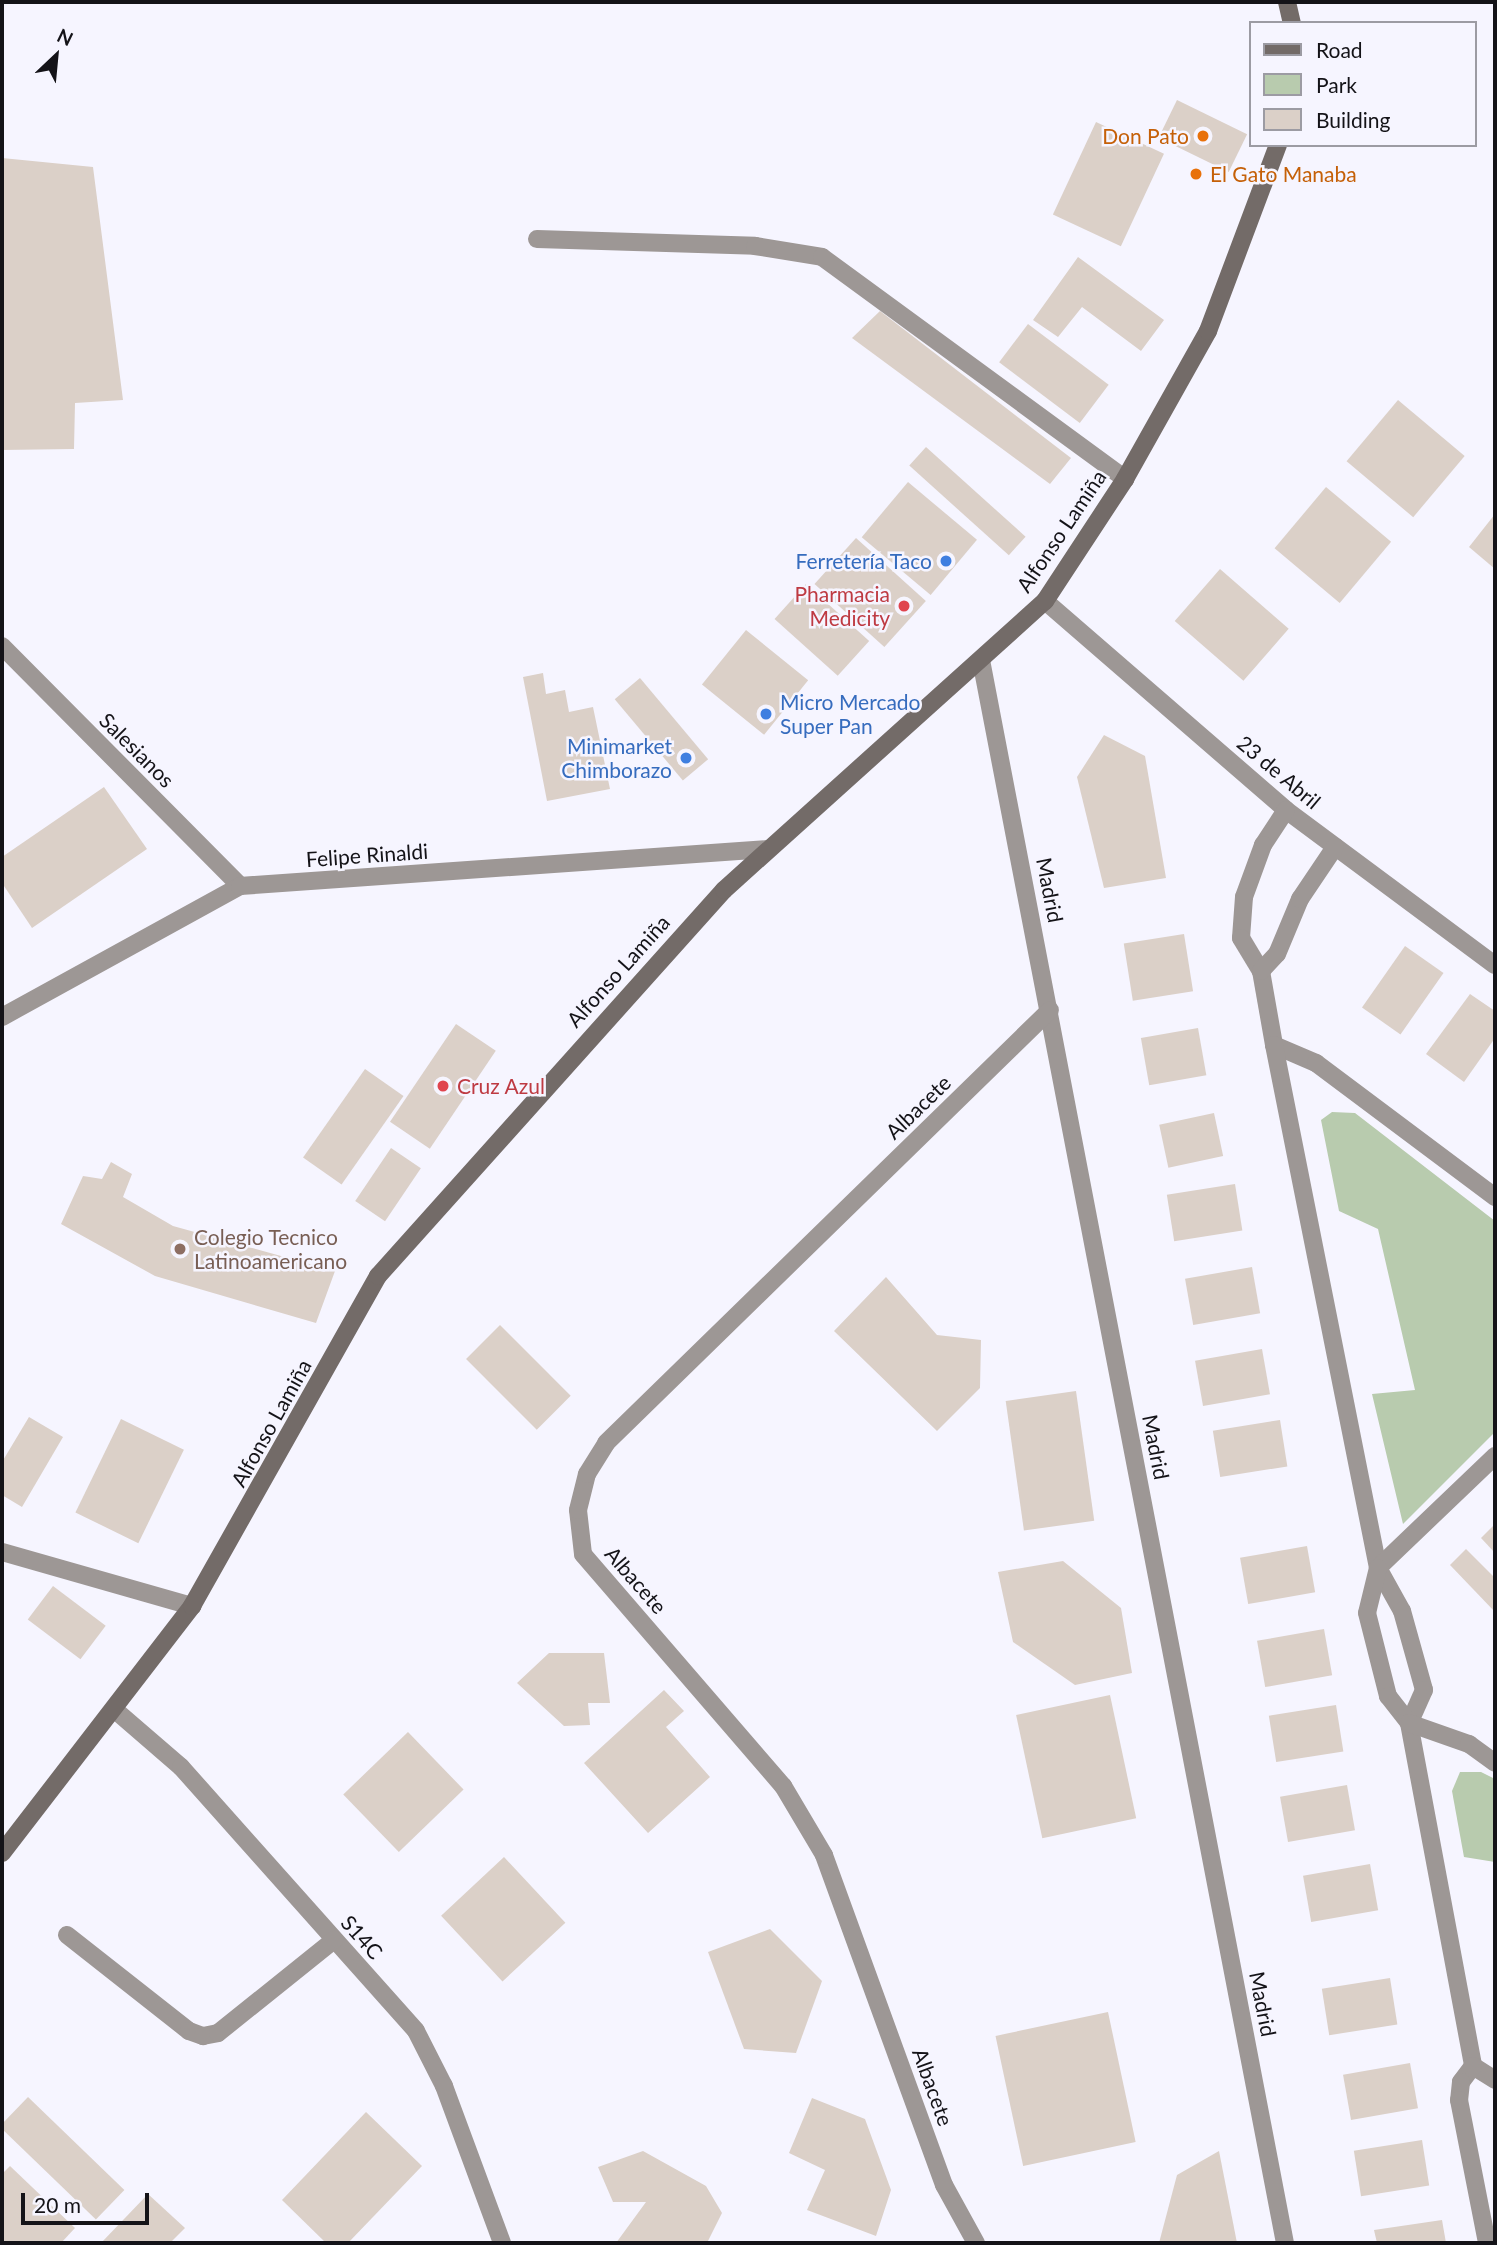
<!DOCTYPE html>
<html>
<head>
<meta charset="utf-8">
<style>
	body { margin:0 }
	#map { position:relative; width:1497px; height:2245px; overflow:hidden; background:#f6f5ff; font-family:Lato,sans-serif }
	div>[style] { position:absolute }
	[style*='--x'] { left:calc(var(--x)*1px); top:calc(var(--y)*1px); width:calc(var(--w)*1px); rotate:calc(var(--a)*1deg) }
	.green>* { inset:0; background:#b8cbae }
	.building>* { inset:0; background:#dbd0c8; transform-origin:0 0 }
	.street>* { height:18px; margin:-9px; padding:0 9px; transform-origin:9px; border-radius:9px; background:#9d9795 }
	.secondary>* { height:18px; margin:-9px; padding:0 9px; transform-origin:9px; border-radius:9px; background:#736b68 }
	.dots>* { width:19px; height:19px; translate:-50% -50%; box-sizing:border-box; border:4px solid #f6f5ff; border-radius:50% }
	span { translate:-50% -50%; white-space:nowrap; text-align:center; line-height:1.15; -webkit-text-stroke:5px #f6f5ff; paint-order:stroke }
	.food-label { font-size:21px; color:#c56008 }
	.right { translate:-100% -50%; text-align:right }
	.left { translate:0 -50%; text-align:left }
	.street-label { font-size:21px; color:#141318 }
	.shop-label { font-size:21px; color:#366cbe }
	.health-label { font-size:21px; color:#be3a42 }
	.education-label { font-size:21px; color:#785e54 }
	.frame { position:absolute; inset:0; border:4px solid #141318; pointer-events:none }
	.legend { position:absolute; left:1249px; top:21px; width:228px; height:126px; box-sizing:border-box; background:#f6f5ff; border:2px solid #9c9ba3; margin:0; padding:9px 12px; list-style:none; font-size:21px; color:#141318 }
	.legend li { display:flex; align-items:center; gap:14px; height:35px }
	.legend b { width:35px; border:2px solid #9c9ba3 }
	.north { position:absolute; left:21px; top:21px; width:70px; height:70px; -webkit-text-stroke:5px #f6f5ff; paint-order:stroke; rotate:26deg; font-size:19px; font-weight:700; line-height:28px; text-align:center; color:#141318 }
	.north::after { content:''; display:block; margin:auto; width:24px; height:32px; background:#141318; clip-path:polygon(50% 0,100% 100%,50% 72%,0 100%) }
	.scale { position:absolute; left:21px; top:2193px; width:128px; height:32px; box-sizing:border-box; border:4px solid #141318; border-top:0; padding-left:9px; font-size:21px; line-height:24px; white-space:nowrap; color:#141318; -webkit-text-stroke:5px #f6f5ff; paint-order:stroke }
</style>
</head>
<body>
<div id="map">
	<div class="green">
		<div style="clip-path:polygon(1332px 1112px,1355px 1113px,1495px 1221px,1495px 1432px,1403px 1524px,1372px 1394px,1415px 1390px,1378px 1229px,1339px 1211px,1321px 1120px)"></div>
		<div style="clip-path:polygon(1460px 1772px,1481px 1772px,1495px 1779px,1495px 1862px,1464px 1857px,1452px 1791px)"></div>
	</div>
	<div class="building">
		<div style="left:1177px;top:100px;width:78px;height:42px;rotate:26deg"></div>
		<div style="left:1096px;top:122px;width:75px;height:102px;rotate:25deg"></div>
		<div style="clip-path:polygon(2px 158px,93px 167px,123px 400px,75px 403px,74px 449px,2px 450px)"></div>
		<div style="clip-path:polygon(1078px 257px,1164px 320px,1141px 351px,1082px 307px,1058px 337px,1033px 320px)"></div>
		<div style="clip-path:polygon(880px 311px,1071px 458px,1050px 484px,852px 338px)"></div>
		<div style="left:1028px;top:324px;width:101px;height:48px;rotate:37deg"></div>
		<div style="left:1398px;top:400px;width:87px;height:80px;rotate:40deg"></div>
		<div style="left:926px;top:447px;width:134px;height:25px;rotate:42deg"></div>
		<div style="left:908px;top:482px;width:90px;height:72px;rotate:40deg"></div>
		<div style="left:1326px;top:487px;width:85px;height:80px;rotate:40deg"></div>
		<div style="clip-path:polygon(1495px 514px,1495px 569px,1469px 547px)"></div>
		<div style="left:856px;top:538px;width:94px;height:62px;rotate:42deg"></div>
		<div style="left:1220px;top:569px;width:91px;height:69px;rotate:41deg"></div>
		<div style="left:806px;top:584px;width:85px;height:47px;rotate:42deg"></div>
		<div style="left:746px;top:630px;width:80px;height:70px;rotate:39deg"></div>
		<div style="clip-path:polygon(543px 673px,546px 694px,565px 690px,569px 712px,593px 707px,610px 789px,547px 801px,523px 677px)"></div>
		<div style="left:640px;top:678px;width:106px;height:33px;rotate:50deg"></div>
		<div style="clip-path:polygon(1104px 735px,1145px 756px,1166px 878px,1104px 888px,1077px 777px)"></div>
		<div style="clip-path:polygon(104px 787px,147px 849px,32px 928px,2px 883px,2px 857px)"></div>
		<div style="left:1184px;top:934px;width:58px;height:61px;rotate:81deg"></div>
		<div style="left:1405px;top:946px;width:47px;height:75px;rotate:35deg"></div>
		<div style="clip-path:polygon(1470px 994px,1495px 1011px,1495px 1038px,1464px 1082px,1426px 1054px)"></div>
		<div style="left:456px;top:1024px;width:48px;height:118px;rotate:34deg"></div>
		<div style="left:1198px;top:1028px;width:48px;height:58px;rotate:80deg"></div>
		<div style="left:365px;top:1069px;width:47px;height:108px;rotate:35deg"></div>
		<div style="left:1214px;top:1113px;width:44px;height:56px;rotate:78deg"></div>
		<div style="left:391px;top:1148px;width:36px;height:64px;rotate:34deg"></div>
		<div style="clip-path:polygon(111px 1162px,132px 1174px,123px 1197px,173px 1226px,335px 1271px,316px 1323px,155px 1276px,61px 1224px,83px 1176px,102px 1179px)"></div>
		<div style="left:1235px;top:1184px;width:47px;height:69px;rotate:81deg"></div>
		<div style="left:1252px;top:1267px;width:47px;height:68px;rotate:80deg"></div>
		<div style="clip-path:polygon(886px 1277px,937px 1335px,981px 1340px,980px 1388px,937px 1431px,834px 1331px)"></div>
		<div style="left:500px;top:1325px;width:100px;height:48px;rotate:45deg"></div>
		<div style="left:1262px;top:1349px;width:46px;height:68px;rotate:80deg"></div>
		<div style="left:1076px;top:1391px;width:131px;height:71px;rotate:82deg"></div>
		<div style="clip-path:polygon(29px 1417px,63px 1437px,22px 1507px,2px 1495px,2px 1462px)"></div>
		<div style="left:121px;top:1419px;width:70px;height:104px;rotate:26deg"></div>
		<div style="left:1280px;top:1420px;width:47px;height:68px;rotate:81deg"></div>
		<div style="clip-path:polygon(1495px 1524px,1495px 1553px,1481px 1538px)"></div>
		<div style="left:1307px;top:1546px;width:47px;height:68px;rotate:80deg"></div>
		<div style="clip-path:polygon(1466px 1549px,1495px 1578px,1495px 1612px,1450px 1565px)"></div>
		<div style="clip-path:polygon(1063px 1561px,1121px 1608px,1132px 1673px,1075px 1685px,1013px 1642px,998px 1572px)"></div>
		<div style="left:53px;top:1586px;width:66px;height:42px;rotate:37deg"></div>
		<div style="left:1324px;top:1629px;width:47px;height:68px;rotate:80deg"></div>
		<div style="clip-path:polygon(549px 1653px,604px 1653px,610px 1703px,588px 1703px,590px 1725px,564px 1726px,517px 1683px)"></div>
		<div style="clip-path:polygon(664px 1690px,684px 1711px,666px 1727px,710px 1777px,648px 1833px,584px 1763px)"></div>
		<div style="left:1110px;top:1695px;width:126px;height:96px;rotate:78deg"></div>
		<div style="left:1336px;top:1705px;width:47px;height:68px;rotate:81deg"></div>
		<div style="left:408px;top:1732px;width:80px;height:90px;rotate:46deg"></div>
		<div style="left:1347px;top:1785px;width:46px;height:68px;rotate:80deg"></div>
		<div style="left:504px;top:1857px;width:90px;height:86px;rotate:47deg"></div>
		<div style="left:1370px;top:1864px;width:47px;height:68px;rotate:80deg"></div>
		<div style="clip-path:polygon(770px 1929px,822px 1981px,796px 2053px,744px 2049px,708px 1952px)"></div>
		<div style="left:1390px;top:1978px;width:47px;height:69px;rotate:81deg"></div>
		<div style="left:1108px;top:2012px;width:133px;height:115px;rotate:78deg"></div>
		<div style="left:1410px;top:2063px;width:46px;height:68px;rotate:80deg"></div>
		<div style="left:28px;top:2097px;width:134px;height:41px;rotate:44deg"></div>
		<div style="clip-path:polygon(812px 2098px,865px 2119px,891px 2190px,876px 2236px,807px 2210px,825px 2170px,789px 2153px)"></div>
		<div style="clip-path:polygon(366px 2112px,422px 2166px,348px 2243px,326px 2243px,282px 2200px)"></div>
		<div style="left:1422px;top:2140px;width:46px;height:69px;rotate:81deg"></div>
		<div style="clip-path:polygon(643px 2151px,706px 2186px,722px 2213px,707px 2243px,616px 2243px,646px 2202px,613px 2202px,598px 2167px)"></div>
		<div style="clip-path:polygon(1219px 2151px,1237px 2243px,1159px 2243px,1177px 2175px)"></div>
		<div style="clip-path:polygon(10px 2166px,75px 2228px,61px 2243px,2px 2243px,2px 2174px)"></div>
		<div style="clip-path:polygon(148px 2194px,185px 2228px,170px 2243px,101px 2243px)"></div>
		<div style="clip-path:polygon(1442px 2220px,1446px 2243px,1377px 2243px,1374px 2230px)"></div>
	</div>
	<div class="street">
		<div style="--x:537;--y:239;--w:218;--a:1.8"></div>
		<div style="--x:755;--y:246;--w:68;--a:9.3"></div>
		<div style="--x:822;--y:257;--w:376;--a:36.2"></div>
		<div style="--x:1045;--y:601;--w:319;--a:40.9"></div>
		<div style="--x:1286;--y:810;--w:260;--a:36.6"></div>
		<div style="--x:2;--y:646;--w:338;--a:45.2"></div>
		<div style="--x:981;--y:660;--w:1612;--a:79.13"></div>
		<div style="--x:1286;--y:810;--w:42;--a:123.3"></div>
		<div style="--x:1263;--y:845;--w:55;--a:110.1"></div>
		<div style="--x:1244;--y:897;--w:41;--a:94.2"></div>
		<div style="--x:1241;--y:938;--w:39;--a:59"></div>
		<div style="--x:1261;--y:971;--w:75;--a:80"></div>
		<div style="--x:1274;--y:1045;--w:46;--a:23.2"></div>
		<div style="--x:1316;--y:1063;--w:224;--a:36.8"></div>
		<div style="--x:1261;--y:971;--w:23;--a:-47"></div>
		<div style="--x:1277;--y:954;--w:60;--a:-67.3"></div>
		<div style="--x:1300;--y:899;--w:63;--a:-56.1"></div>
		<div style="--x:2;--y:1017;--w:272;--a:-28.8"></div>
		<div style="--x:240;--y:886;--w:529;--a:-4.01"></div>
		<div style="--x:1274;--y:1045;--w:533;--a:78.75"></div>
		<div style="--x:1378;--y:1568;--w:49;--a:60.8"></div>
		<div style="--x:1402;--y:1611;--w:82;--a:74.4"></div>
		<div style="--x:1424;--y:1690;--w:36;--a:114"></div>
		<div style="--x:1495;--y:1456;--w:162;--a:136.3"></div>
		<div style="--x:1378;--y:1568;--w:46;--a:103.7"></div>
		<div style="--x:1367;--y:1613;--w:86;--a:75.8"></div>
		<div style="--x:1388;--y:1696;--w:34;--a:52"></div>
		<div style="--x:1409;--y:1723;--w:349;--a:79.4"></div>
		<div style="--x:1473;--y:2066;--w:26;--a:32"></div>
		<div style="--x:2;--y:1552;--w:198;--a:15.9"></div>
		<div style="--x:115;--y:1710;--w:87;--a:40.8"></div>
		<div style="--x:181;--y:1767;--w:353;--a:48.3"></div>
		<div style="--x:416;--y:2031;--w:62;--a:63"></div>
		<div style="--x:444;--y:2086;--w:167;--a:69.7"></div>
		<div style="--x:1409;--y:1723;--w:64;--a:19.3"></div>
		<div style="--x:1469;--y:1744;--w:32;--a:36"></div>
		<div style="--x:67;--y:1935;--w:155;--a:38.2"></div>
		<div style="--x:189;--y:2031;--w:15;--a:20"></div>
		<div style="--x:203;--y:2036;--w:15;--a:-11"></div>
		<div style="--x:218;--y:2033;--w:149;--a:-38.7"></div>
		<div style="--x:1473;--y:2066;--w:20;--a:127"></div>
		<div style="--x:1461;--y:2082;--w:18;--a:96"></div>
		<div style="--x:1459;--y:2100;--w:146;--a:78.9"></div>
		<div style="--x:976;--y:2243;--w:66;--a:-118.9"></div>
		<div style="--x:944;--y:2185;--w:351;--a:-110"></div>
		<div style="--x:824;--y:1855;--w:80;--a:-120.7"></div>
		<div style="--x:783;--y:1786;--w:306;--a:-130.8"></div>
		<div style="--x:583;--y:1554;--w:44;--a:-96.5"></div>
		<div style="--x:578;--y:1510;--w:37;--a:-76"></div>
		<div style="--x:587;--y:1474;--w:36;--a:-58"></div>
		<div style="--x:606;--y:1443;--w:620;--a:-44.28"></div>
	</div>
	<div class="secondary">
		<div style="--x:1287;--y:2;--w:22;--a:77"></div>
		<div style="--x:2;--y:1853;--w:312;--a:-52.4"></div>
		<div style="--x:192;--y:1606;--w:379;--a:-60.6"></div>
		<div style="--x:378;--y:1276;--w:518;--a:-48.13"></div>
		<div style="--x:724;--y:890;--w:432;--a:-42"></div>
		<div style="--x:1045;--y:601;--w:146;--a:-56.7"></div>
		<div style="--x:1125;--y:479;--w:170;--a:-60.7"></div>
		<div style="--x:1208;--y:331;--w:199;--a:-69.4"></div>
	</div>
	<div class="dots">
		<div style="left:1203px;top:136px;background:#e8710a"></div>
		<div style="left:1196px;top:174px;background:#e8710a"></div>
		<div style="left:946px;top:561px;background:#3f7fe0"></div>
		<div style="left:904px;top:606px;background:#e0444e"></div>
		<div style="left:766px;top:714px;background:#3f7fe0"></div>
		<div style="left:686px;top:758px;background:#3f7fe0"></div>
		<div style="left:443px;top:1086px;background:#e0444e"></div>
		<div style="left:180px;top:1249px;background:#8d6e63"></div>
	</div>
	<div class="food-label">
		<span class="right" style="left:1189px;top:136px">Don Pato</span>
		<span class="left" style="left:1210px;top:174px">El Gato Manaba</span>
	</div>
	<div class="street-label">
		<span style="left:1061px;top:531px;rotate:-56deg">Alfonso Lamiña</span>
		<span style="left:137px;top:750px;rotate:45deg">Salesianos</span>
		<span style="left:1279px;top:772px;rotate:40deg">23 de Abril</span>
		<span style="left:367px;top:855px;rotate:-4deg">Felipe Rinaldi</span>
		<span style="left:1050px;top:890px;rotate:79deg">Madrid</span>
		<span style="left:618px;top:971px;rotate:-48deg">Alfonso Lamiña</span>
		<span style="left:918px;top:1107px;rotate:-44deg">Albacete</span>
		<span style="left:271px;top:1423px;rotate:-61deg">Alfonso Lamiña</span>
		<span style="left:1156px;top:1447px;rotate:79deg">Madrid</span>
		<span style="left:636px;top:1580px;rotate:49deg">Albacete</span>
		<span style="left:362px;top:1937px;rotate:48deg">S14C</span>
		<span style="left:1263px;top:2004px;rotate:79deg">Madrid</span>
		<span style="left:933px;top:2087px;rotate:70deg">Albacete</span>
	</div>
	<div class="shop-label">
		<span class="right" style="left:932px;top:561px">Ferretería Taco</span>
		<span class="left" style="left:780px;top:714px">Micro Mercado<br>Super Pan</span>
		<span class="right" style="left:672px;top:758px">Minimarket<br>Chimborazo</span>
	</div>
	<div class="health-label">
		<span class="right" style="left:890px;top:606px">Pharmacia<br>Medicity</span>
		<span class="left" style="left:457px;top:1086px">Cruz Azul</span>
	</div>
	<div class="education-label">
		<span class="left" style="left:194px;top:1249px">Colegio Tecnico<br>Latinoamericano</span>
	</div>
	<div class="frame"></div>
	<ul class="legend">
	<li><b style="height:9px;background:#736b68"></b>Road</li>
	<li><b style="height:19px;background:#b8cbae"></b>Park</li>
	<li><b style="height:19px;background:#dbd0c8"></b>Building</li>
	</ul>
	<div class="north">N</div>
	<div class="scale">20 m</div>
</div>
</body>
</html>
